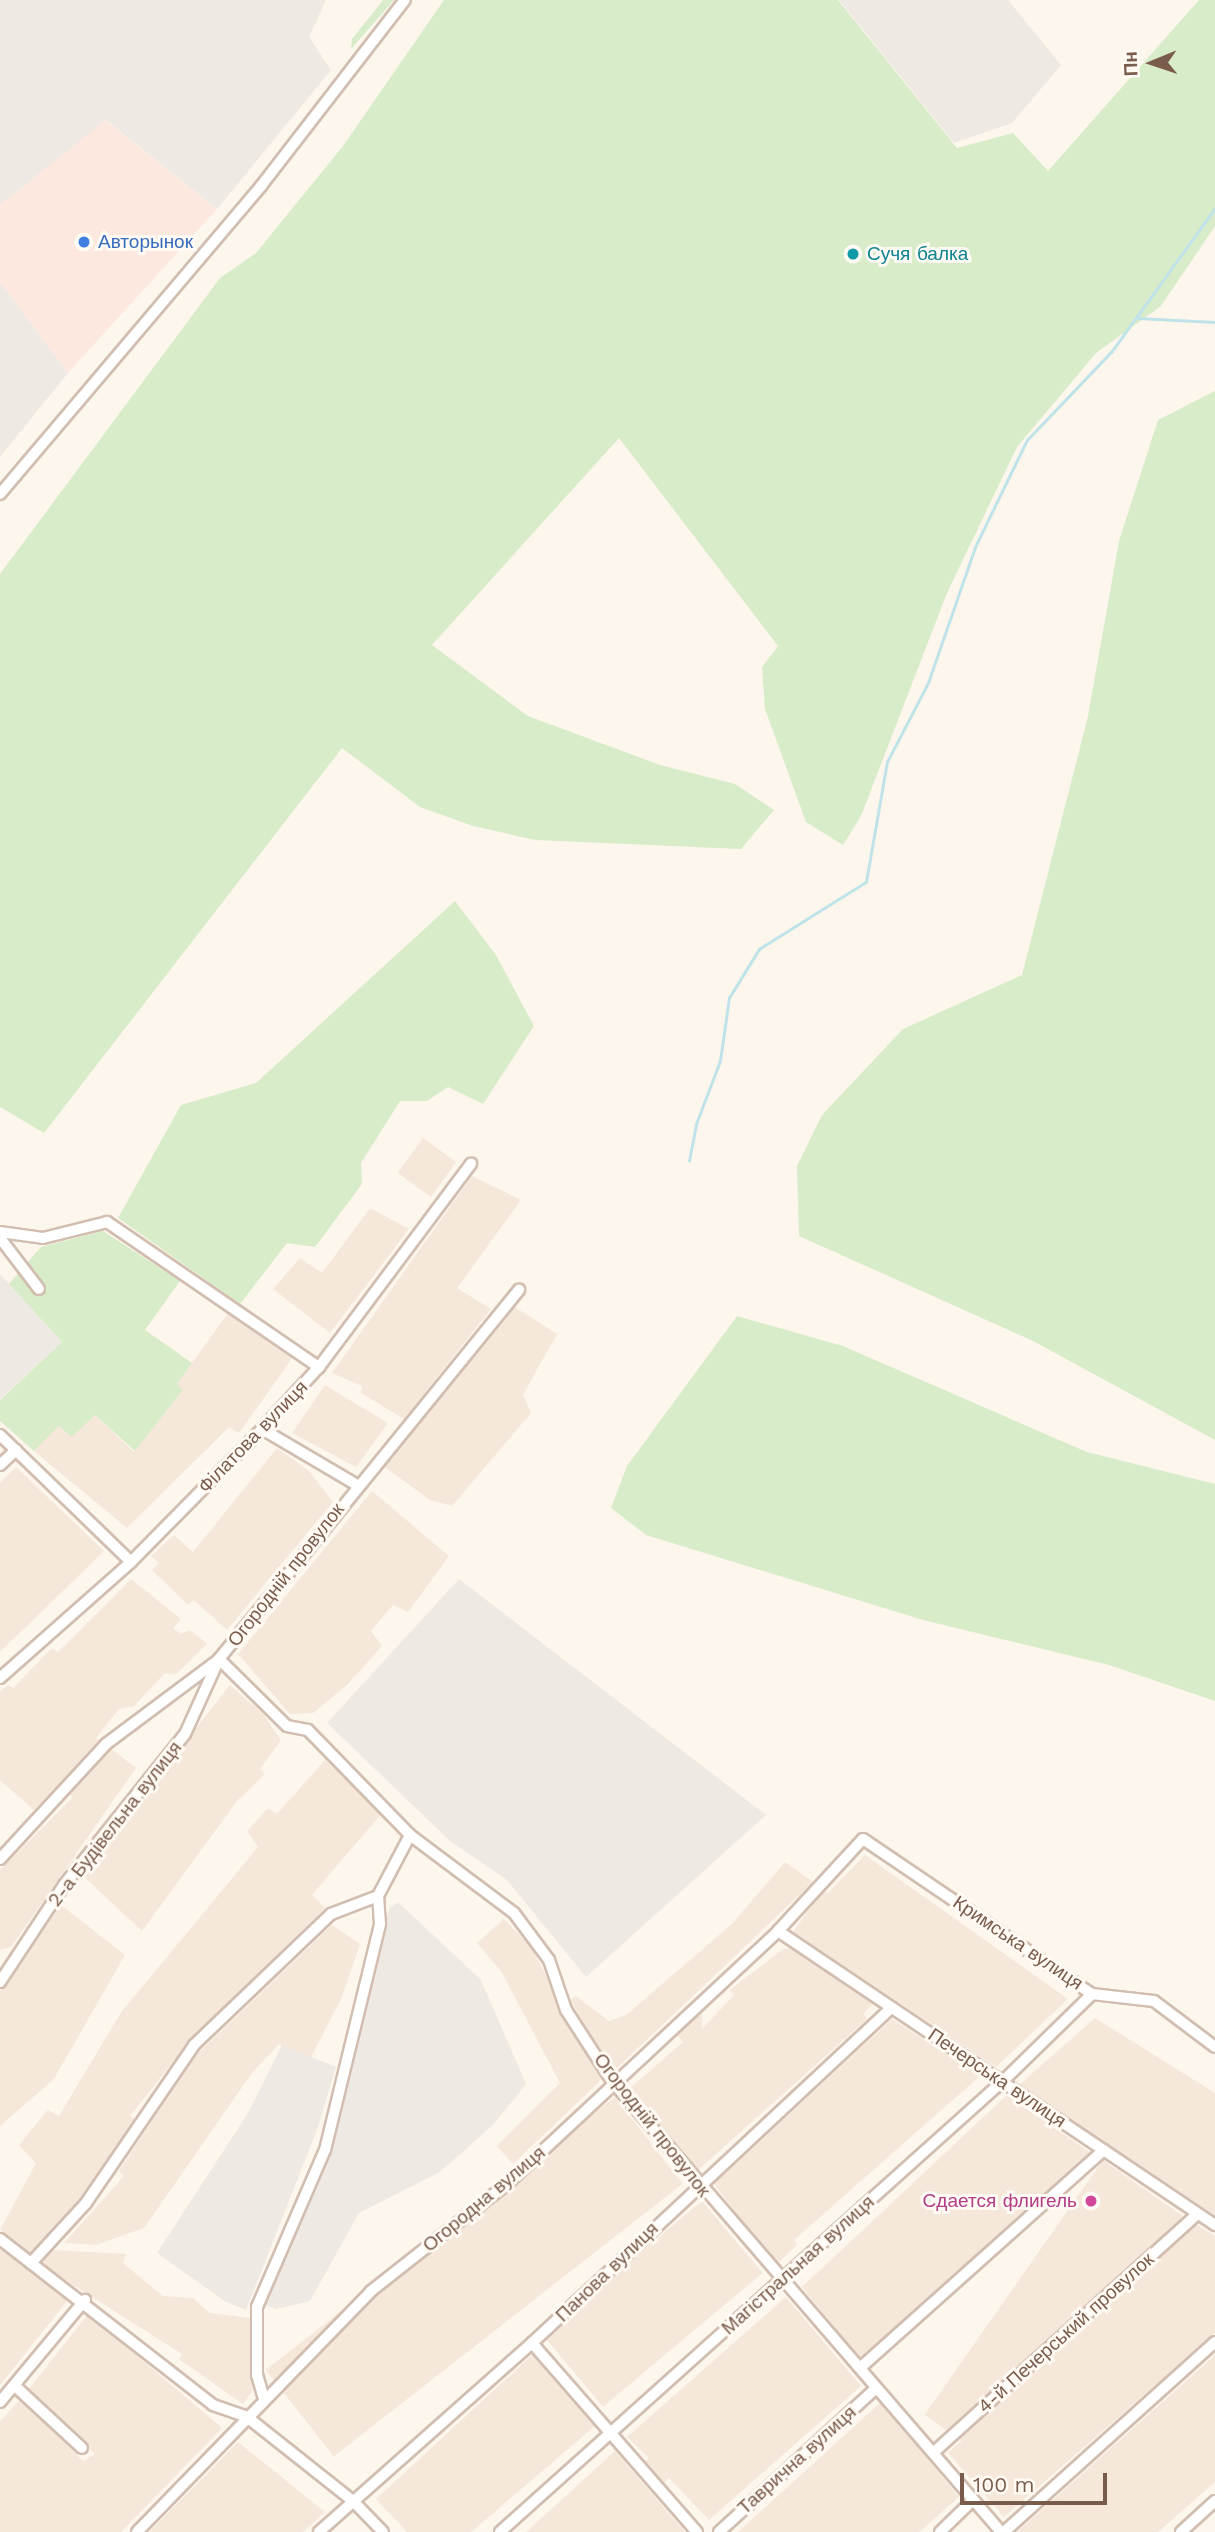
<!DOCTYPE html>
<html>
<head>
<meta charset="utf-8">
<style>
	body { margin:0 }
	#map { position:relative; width:1215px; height:2532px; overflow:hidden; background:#fdf6ec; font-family:"Work Sans",sans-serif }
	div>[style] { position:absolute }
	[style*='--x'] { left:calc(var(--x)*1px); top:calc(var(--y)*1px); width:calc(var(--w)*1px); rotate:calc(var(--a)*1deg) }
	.residential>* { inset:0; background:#f5e8da; transform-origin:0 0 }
	.commercial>* { inset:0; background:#fde8e0 }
	.industrial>* { inset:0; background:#efe9e4 }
	.green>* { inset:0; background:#d8ecc9 }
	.stream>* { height:2.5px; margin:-1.25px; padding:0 1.25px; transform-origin:1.25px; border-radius:1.25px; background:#bfe3e8 }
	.roads { filter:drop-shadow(2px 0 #d1beb0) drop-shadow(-2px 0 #d1beb0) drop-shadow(0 2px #d1beb0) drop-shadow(0 -2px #d1beb0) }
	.minor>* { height:10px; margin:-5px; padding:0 5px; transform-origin:5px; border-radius:5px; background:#fff }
	.dots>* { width:19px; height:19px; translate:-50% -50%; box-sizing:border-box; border:4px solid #fffaf3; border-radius:50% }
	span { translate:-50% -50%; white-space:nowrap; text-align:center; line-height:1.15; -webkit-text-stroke:6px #fffaf3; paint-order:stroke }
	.shop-label { font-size:19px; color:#366cbe }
	.left { translate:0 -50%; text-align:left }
	.culture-label { font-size:19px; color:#0d838f }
	.street-label { font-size:19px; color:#7a5c4d }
	.hotel-label { font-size:19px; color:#b23c85 }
	.right { translate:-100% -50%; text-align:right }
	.north { position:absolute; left:1117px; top:28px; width:70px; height:70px; -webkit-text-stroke:5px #fffaf3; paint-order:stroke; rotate:268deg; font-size:19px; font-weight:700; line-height:28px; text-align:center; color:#7a5c4d }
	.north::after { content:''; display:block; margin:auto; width:24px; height:32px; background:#7a5c4d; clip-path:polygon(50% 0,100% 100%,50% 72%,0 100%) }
	.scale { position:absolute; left:960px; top:2473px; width:147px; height:32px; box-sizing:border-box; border:4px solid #7a5c4d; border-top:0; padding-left:9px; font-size:21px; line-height:24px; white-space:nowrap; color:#7a5c4d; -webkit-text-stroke:5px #fffaf3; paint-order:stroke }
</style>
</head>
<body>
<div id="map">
	<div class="residential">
		<div style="left:423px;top:1138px;width:41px;height:43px;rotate:36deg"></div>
		<div style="clip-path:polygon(472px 1176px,521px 1200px,457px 1288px,491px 1309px,404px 1419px,361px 1393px,362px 1386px,332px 1373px)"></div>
		<div style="clip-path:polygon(370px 1208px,409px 1229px,330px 1333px,273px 1289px,300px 1258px,322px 1273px)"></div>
		<div style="clip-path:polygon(513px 1306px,557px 1334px,523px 1395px,531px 1413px,452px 1506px,430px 1500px,382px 1465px)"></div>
		<div style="clip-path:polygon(229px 1312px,293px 1357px,239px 1433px,229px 1427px,127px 1528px,34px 1451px,59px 1425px,95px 1415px,134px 1452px,183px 1390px,176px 1385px)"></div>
		<div style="clip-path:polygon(325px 1385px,388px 1423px,356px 1467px,292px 1433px)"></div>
		<div style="clip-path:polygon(277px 1448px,309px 1471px,333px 1502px,227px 1630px,194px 1600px,188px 1605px,152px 1570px,159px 1563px,151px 1556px,174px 1535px,193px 1552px)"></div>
		<div style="clip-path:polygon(16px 1467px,104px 1551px,0 1652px,0 1483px)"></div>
		<div style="clip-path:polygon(372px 1491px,449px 1556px,408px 1612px,393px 1605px,371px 1631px,382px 1646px,347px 1685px,313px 1713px,290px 1714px,238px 1654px)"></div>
		<div style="clip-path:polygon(131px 1579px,181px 1619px,173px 1628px,181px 1634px,190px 1630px,207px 1644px,176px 1674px,165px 1673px,134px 1706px,119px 1709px,96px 1738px,100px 1741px,34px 1810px,0 1780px,0 1692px,8px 1685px,13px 1688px,52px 1648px,58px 1652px)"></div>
		<div style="clip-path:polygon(230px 1685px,263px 1714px,281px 1740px,260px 1769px,265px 1774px,237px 1801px,142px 1931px,81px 1874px)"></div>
		<div style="clip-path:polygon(110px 1748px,136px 1768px,11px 1947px,0 1950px,0 1870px,73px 1797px,69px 1793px)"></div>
		<div style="clip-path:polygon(325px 1760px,381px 1814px,312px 1895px,325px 1908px,192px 2038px,130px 2116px,135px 2119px,89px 2188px,30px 2254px,0 2230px,36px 2163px,19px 2145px,48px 2110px,59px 2116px,122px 2011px,258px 1847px,247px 1831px,268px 1808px,277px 1814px)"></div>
		<div style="clip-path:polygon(865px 1855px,1068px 1999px,996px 2067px,793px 1932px,822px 1891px,828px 1893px)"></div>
		<div style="clip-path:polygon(785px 1862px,813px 1882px,616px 2069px,610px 2067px,570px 2000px,576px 1996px,609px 2021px,626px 2015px,732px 1924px)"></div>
		<div style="clip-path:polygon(61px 1905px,125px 1955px,54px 2079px,0 2126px,0 1991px)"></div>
		<div style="clip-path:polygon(504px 1919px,530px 1946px,603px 2078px,513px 2164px,497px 2146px,560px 2083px,501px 1971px,477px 1943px)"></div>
		<div style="clip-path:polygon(332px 1925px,360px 1944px,342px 1997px,310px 2059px,279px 2044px,252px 2073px,144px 2228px,96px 2245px,64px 2243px,124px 2176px,119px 2171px,194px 2057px)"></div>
		<div style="clip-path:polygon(783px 1949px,794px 1949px,873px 2004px,863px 2014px,867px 2019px,698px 2170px,628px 2090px,683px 2042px,677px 2035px,702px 2012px,702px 2029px,734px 1995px,730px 1990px)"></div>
		<div style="clip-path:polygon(1095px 2018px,1215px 2093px,1215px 2215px,1019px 2085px)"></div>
		<div style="clip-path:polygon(892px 2019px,980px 2076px,794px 2240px,797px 2245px,776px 2265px,714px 2184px)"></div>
		<div style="clip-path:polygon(1007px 2095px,1091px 2153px,860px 2359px,802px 2287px)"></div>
		<div style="left:615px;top:2097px;width:110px;height:443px;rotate:52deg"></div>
		<div style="left:1103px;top:2160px;width:97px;height:311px;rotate:35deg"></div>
		<div style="left:702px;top:2201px;width:94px;height:208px;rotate:50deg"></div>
		<div style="clip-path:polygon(1196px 2224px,1215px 2236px,1215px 2333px,1004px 2517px,948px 2453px)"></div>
		<div style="clip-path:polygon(0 2249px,68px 2300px,0 2385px)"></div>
		<div style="clip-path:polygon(53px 2250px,126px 2254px,123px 2263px,163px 2296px,193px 2298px,210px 2313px,251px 2318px,256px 2386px,243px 2404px,179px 2359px,182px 2354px,40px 2264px)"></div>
		<div style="clip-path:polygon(786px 2297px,861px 2386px,709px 2520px,669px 2478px,663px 2483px,645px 2462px,649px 2458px,627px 2437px)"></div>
		<div style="clip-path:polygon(88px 2314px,222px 2428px,121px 2532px,0 2532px,0 2421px,20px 2400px,83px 2461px,95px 2454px,28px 2390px)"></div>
		<div style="clip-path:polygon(532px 2355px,595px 2426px,471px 2532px,407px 2532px,376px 2499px)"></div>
		<div style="clip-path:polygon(1215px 2355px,1215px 2482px,1158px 2532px,1017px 2532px)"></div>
		<div style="clip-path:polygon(881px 2402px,959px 2497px,919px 2532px,738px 2532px)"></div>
		<div style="clip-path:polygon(238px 2442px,325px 2512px,303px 2532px,149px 2532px)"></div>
		<div style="clip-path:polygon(615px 2451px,685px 2532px,526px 2532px)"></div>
	</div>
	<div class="commercial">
		<div style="clip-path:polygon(105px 120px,217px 209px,68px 373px,0 282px,0 205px)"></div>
	</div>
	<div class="industrial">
		<div style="clip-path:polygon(0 0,326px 0,309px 37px,331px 70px,217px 209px,106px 120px,0 205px)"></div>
		<div style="clip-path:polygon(839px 0,1008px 0,1061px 65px,1012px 123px,954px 143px)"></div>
		<div style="clip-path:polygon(0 282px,68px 373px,0 457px)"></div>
		<div style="clip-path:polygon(0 1274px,62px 1342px,0 1399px)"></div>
		<div style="clip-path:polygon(459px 1579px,766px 1815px,586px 1977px,507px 1880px,450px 1841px,327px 1723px)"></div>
		<div style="clip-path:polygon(398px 1902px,481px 1980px,526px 2084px,494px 2124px,440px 2172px,359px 2213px,310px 2301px,276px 2309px,266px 2305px,333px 2142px,389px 1909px)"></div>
		<div style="clip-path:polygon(282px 2045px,336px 2067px,317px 2130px,246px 2310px,226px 2302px,157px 2253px,248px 2113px)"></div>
	</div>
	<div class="green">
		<div style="clip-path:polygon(383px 0,394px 0,351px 49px,352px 39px)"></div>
		<div style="clip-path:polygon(444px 0,838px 0,957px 148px,1013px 133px,1048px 171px,1199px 0,1215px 0,1215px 226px,1161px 306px,1096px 353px,1017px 447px,947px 593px,861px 816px,843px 845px,806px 822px,765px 709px,762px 667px,778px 646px,619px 438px,432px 645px,528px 716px,660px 765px,735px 784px,774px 810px,741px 849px,535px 840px,473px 826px,420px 807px,342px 748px,44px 1133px,0 1107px,0 574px,220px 278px,256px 253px,343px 146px)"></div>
		<div style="clip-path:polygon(1215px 391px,1215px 1440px,1033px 1341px,799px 1236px,797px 1166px,822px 1115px,903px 1029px,1022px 975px,1088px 716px,1119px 541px,1158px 420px)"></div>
		<div style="clip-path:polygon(455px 901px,496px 955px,534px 1026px,483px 1104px,448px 1087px,427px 1101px,400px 1101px,361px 1163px,362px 1184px,315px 1247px,287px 1243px,240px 1304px,118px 1218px,181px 1105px,256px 1083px)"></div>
		<div style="clip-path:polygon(103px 1231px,180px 1281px,145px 1330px,192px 1363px,177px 1384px,183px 1390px,135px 1451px,95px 1415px,72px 1437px,59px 1426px,34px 1451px,0 1421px,0 1400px,62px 1342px,9px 1284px,41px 1247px)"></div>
		<div style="clip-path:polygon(737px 1316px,843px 1346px,1087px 1452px,1215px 1484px,1215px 1701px,1109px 1665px,923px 1620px,646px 1535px,611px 1508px,627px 1466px)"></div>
	</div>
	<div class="stream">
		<div style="--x:1138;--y:318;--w:77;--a:3"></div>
		<div style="--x:689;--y:1161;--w:38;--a:-79"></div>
		<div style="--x:696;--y:1124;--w:67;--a:-69.1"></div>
		<div style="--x:720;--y:1061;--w:64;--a:-81.9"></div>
		<div style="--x:729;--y:998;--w:57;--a:-58.5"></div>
		<div style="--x:759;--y:949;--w:126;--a:-32.1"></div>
		<div style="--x:866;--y:882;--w:122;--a:-80.1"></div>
		<div style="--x:887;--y:762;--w:89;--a:-62.6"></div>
		<div style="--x:928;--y:683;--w:144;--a:-70.9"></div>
		<div style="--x:975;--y:547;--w:119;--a:-64.1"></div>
		<div style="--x:1027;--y:440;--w:123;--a:-46.3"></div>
		<div style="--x:1112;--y:351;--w:176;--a:-54.2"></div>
	</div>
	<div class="roads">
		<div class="minor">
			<div style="--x:0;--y:494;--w:404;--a:-49.7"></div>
			<div style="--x:261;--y:186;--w:235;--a:-52.3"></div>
			<div style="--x:0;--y:1232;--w:43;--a:7.9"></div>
			<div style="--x:43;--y:1238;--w:66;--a:-14"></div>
			<div style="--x:107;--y:1222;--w:257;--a:34.4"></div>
			<div style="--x:0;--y:1238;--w:64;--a:52.6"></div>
			<div style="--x:262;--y:1429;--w:110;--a:30.5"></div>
			<div style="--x:0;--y:1435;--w:182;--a:44.1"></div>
			<div style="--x:0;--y:1465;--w:22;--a:-43"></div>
			<div style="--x:219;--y:1659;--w:95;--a:44.6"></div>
			<div style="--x:287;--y:1726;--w:21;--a:11"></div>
			<div style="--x:308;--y:1730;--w:146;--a:45.8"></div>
			<div style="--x:410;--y:1835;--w:130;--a:36.9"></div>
			<div style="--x:514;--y:1913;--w:59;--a:53.3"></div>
			<div style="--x:549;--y:1960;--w:53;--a:71.2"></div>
			<div style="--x:566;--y:2010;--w:85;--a:57.1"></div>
			<div style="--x:612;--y:2081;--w:596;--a:49.22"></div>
			<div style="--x:0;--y:1678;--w:175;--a:-41.5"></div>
			<div style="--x:131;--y:1562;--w:187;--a:-45.4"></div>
			<div style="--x:262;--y:1429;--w:84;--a:-47.4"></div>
			<div style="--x:319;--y:1367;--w:254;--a:-53.2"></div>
			<div style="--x:0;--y:1859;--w:156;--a:-47.3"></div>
			<div style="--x:106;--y:1744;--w:139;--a:-36.8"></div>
			<div style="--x:778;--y:1931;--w:527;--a:33.93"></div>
			<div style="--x:0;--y:1982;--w:116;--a:-56.6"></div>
			<div style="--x:64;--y:1885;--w:193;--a:-51.3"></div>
			<div style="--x:185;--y:1734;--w:82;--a:-65.6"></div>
			<div style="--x:219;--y:1659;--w:476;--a:-50.9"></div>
			<div style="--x:0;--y:2239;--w:270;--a:37.9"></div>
			<div style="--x:213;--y:2405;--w:36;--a:19"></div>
			<div style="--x:247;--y:2417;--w:135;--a:38.4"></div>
			<div style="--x:353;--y:2501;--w:43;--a:45.9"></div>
			<div style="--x:31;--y:2263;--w:81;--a:-47.5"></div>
			<div style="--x:86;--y:2203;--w:191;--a:-55.6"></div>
			<div style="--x:194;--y:2045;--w:190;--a:-43.7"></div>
			<div style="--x:331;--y:1914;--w:50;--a:-21"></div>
			<div style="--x:532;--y:2343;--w:251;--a:48.9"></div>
			<div style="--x:860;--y:2368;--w:327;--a:-41.8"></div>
			<div style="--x:15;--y:2386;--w:91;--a:42.8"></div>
			<div style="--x:264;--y:2399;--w:25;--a:-106"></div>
			<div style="--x:257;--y:2375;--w:68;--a:-90"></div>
			<div style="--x:257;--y:2307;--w:171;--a:-66.6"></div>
			<div style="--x:325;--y:2150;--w:233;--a:-76.3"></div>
			<div style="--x:380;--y:1924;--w:28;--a:-94"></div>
			<div style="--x:378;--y:1896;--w:69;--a:-62.3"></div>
			<div style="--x:0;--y:2402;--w:133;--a:-50.2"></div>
			<div style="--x:934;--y:2452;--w:355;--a:-42.1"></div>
			<div style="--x:137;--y:2532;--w:336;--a:-45.8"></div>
			<div style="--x:371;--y:2291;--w:173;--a:-38.2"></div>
			<div style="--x:507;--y:2184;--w:371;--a:-43"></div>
			<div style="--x:778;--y:1931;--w:125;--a:-47.3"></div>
			<div style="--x:863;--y:1839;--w:277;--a:34.1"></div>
			<div style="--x:1092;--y:1994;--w:62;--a:6.4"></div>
			<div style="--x:1154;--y:2001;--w:76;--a:37"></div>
			<div style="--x:319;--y:2532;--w:285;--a:-41.6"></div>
			<div style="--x:532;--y:2343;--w:492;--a:-43"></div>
			<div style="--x:500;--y:2532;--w:676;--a:-41.88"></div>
			<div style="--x:1003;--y:2081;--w:124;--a:-44.3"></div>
			<div style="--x:719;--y:2532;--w:213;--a:-42.5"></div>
			<div style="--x:940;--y:2532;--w:46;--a:-44.1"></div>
			<div style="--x:1004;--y:2532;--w:284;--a:-42"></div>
			<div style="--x:1181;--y:2532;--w:46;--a:-42.4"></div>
		</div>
	</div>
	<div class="dots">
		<div style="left:84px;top:242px;background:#3f7fe0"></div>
		<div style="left:853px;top:254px;background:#0f9aa8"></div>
		<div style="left:1091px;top:2201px;background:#d1479c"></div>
	</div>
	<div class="shop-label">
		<span class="left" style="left:98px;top:242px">Авторынок</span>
	</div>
	<div class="culture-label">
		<span class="left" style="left:867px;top:254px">Сучя балка</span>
	</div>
	<div class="street-label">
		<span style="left:253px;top:1437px;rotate:-46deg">Філатова вулиця</span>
		<span style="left:286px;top:1575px;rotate:-52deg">Огородній провулок</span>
		<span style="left:115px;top:1824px;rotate:-52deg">2-а Будівельна вулиця</span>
		<span style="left:1018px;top:1943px;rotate:34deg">Кримська вулиця</span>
		<span style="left:997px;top:2078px;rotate:34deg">Печерська вулиця</span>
		<span style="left:652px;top:2125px;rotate:52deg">Огородній провулок</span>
		<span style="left:484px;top:2199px;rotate:-40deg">Огородна вулиця</span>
		<span style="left:798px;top:2265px;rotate:-42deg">Магістральная вулиця</span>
		<span style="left:607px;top:2272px;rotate:-44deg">Панова вулиця</span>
		<span style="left:1066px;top:2333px;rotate:-42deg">4-й Печерський провулок</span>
		<span style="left:797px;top:2460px;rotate:-42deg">Таврична вулиця</span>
	</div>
	<div class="hotel-label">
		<span class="right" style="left:1077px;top:2201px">Сдается флигель</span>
	</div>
	<div class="north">Пн</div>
	<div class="scale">100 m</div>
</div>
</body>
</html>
